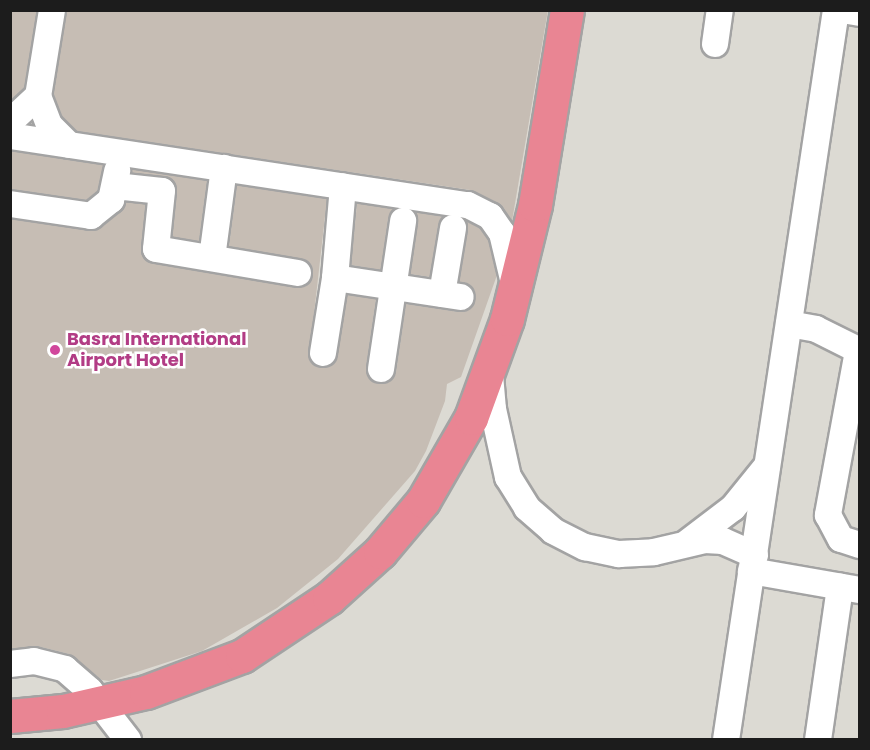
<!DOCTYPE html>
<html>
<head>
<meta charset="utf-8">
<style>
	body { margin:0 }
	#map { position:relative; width:870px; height:750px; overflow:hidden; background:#eeeae1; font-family:Poppins,sans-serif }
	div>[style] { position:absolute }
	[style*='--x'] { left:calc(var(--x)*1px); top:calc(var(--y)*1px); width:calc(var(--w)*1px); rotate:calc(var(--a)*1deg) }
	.airport>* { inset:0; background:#dcdad3; transform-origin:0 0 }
	.building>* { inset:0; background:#c6bdb4 }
	.roads { filter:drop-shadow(2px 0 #a3a3a3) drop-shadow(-2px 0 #a3a3a3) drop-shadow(0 2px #a3a3a3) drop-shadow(0 -2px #a3a3a3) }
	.minor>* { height:26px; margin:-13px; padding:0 13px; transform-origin:13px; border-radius:13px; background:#fff }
	.highway>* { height:33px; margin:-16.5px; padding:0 16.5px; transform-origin:16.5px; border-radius:16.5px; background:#e98593 }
	.dots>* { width:16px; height:16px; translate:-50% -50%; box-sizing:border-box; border:3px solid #fff; border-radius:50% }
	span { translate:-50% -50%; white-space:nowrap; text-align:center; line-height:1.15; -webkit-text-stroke:5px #fff; paint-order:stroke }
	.hotel-label { font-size:18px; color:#b23c85; font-weight:700 }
	.left { translate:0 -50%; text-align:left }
	.frame { position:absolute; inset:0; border:12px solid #1c1c1c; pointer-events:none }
</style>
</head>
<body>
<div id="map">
	<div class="airport">
		<div style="left:11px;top:11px;width:848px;height:728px"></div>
	</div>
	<div class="building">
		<div style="clip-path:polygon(10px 10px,37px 10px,24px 89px,10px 101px)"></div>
		<div style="clip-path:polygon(67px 10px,548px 10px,512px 221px,497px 203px,470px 190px,76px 131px,62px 117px,53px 94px)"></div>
		<div style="clip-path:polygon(10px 151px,104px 165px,97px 192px,87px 200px,10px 189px)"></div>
		<div style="clip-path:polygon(132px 169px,207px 181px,199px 241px,172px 237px,177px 193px,171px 179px,132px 173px)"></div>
		<div style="clip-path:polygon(237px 185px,327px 199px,309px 358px,320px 368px,335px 362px,347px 295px,376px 299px,366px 367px,371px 380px,378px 384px,387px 383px,396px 372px,406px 304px,459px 312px,473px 306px,475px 291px,459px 282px,468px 230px,466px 221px,480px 228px,488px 239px,497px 275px,461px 377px,447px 384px,445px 401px,426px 451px,415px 471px,338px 559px,277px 608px,202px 651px,109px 681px,102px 680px,69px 654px,37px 646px,10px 649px,10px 219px,94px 231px,120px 212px,126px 202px,146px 204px,141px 248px,147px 261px,304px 287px,313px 275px,307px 261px,229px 246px)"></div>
		<div style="clip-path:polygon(357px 203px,395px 209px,388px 219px,381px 270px,351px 265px)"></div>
		<div style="clip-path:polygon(415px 212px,444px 217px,438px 226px,430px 277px,410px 274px,418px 223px)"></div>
	</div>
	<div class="roads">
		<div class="minor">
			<div style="--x:52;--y:10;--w:87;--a:99.2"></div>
			<div style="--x:38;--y:96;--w:31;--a:69"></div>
			<div style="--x:49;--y:125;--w:28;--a:45"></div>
			<div style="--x:842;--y:10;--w:18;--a:9"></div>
			<div style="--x:715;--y:44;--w:34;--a:-82"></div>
			<div style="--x:10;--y:122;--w:38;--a:-43"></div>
			<div style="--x:10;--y:136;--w:463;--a:8.6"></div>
			<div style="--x:468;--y:205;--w:25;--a:27"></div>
			<div style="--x:490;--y:216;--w:21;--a:55"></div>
			<div style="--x:502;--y:233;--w:47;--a:76.6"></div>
			<div style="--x:115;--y:186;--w:47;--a:6.1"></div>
			<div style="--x:162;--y:191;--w:58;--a:95.9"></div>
			<div style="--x:156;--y:249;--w:144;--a:9.6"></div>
			<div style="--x:10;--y:204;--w:82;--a:8.4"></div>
			<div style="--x:91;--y:216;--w:26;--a:-39"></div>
			<div style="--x:111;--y:200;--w:30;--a:-78"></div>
			<div style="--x:212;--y:258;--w:91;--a:-82.4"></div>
			<div style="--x:335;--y:278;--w:92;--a:-85"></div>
			<div style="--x:442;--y:294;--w:67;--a:-80.5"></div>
			<div style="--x:789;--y:324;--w:27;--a:10"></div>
			<div style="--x:816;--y:329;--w:49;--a:26.6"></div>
			<div style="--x:858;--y:351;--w:167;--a:100.4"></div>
			<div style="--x:828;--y:515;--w:27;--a:62"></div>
			<div style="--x:841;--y:539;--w:20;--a:18"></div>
			<div style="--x:323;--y:353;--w:76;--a:-80.9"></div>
			<div style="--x:335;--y:278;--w:127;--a:8.6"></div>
			<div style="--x:381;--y:369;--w:150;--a:-81.5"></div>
			<div style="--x:490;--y:375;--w:34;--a:85"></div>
			<div style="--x:493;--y:409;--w:70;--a:77.6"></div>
			<div style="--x:508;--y:477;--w:36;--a:58"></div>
			<div style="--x:527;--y:508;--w:35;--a:41"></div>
			<div style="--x:553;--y:531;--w:36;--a:27"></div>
			<div style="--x:585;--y:547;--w:35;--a:12"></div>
			<div style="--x:619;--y:554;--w:35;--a:-3"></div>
			<div style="--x:654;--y:552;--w:52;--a:-13.2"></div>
			<div style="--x:705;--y:540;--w:18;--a:3"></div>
			<div style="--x:723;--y:541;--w:35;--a:24"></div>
			<div style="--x:688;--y:542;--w:56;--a:-37.1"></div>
			<div style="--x:733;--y:508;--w:54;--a:-51"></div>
			<div style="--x:751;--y:571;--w:111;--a:9.9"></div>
			<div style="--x:10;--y:664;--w:24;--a:-7"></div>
			<div style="--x:34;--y:661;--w:32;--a:14"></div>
			<div style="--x:65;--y:669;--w:33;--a:41"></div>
			<div style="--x:90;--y:691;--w:62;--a:52.2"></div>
			<div style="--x:726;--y:740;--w:738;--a:-81.43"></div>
			<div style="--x:818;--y:740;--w:155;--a:-81.8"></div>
		</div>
		<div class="highway">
			<div style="--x:10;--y:716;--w:53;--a:-5.4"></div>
			<div style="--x:63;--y:711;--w:85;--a:-12.9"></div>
			<div style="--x:146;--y:692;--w:103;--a:-20.6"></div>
			<div style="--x:242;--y:656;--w:105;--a:-33.7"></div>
			<div style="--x:329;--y:598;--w:69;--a:-42"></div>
			<div style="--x:380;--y:552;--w:67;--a:-49.9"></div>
			<div style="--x:423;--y:501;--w:96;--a:-60"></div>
			<div style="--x:471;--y:418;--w:105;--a:-70"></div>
			<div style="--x:507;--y:319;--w:117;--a:-76.2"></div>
			<div style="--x:535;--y:205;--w:198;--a:-80.7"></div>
		</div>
	</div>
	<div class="dots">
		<div style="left:55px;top:350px;background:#d1479c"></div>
	</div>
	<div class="hotel-label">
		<span class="left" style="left:67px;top:350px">Basra International<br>Airport Hotel</span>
	</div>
	<div class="frame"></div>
</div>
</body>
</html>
